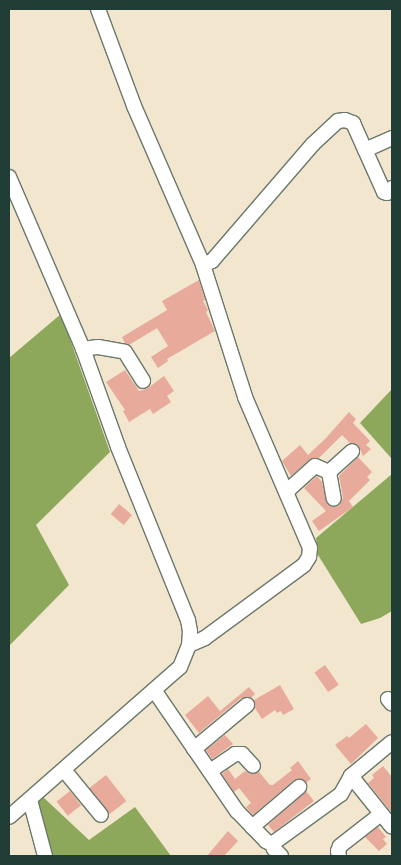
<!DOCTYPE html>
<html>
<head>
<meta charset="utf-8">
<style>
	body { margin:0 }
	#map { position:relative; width:401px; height:865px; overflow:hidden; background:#f2e6ce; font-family:"Patrick Hand",sans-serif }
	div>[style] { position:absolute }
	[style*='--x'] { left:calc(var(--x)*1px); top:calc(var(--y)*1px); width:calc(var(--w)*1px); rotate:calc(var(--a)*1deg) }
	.forest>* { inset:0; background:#8da85a }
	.building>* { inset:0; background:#e8ab9b; transform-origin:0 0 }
	.roads { filter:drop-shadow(1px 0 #69786a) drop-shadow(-1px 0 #69786a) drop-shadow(0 1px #69786a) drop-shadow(0 -1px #69786a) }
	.minor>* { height:14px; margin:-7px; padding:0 7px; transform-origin:7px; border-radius:7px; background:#fff }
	span { translate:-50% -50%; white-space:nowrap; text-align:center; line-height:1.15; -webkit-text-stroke:4.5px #f6f6f2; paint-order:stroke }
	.frame { position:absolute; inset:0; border:10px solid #1f3d34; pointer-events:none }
</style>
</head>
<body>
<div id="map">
	<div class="forest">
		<div style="clip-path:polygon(61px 314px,110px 452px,36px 525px,69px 585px,9px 646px,9px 358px)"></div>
		<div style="clip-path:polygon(392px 389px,392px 459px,360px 423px)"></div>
		<div style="clip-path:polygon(392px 474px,392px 611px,380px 618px,361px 624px,318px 555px,316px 538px)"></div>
		<div style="clip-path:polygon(43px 797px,89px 840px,135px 807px,171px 856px,50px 856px,37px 803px)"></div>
	</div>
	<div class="building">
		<div style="clip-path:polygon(199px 280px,205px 300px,203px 301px,208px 310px,206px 312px,215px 331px,167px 359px,168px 361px,158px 368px,151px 357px,168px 346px,157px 328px,129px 345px,125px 343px,122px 337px,167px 310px,162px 301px)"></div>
		<div style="clip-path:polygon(125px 370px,139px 391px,148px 388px,164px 376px,174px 391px,167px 396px,171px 402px,153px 414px,150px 409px,129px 422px,123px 411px,125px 410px,106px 382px)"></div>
		<div style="clip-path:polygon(349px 412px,356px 419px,353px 423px,370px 441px,366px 445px,371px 449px,363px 456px,358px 445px,350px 443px,342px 435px,319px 458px,310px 459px,291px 476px,282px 461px,300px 445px,308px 455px,326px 438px)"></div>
		<div style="clip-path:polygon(358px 457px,372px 472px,367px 477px,370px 480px,349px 501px,353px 507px,319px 531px,312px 521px,326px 511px,304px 488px,317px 476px,322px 482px,327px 504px,332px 507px,339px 506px,343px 498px,339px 476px)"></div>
		<div style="left:119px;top:504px;width:17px;height:13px;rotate:40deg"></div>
		<div style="left:325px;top:665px;width:24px;height:13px;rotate:55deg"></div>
		<div style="clip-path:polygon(280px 685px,294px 709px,283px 715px,281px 711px,277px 713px,275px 710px,262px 719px,255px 708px,254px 700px)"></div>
		<div style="clip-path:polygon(249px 687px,255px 694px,251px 698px,241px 698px,199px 733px,185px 715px,208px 696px,220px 711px)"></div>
		<div style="clip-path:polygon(366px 724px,378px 738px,351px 764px,335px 745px,347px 736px,349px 738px)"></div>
		<div style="clip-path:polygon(225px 735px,233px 744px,212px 759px,206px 750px)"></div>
		<div style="clip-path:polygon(298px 761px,311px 779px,306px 783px,301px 779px,294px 780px,253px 815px,246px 807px,251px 803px,239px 788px,234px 792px,222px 774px,228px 769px,235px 779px,245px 771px,251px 774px,259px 772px,270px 785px,273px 785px,292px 770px,290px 768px)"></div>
		<div style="clip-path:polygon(383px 766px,392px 777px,392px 813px,368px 783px,374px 778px,372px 775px)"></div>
		<div style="left:106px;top:775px;width:33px;height:21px;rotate:52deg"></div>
		<div style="left:70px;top:791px;width:18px;height:17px;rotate:52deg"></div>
		<div style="clip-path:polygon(306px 791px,314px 801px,274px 832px,268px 825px)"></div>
		<div style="clip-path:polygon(378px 827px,386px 837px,383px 839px,387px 844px,379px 851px,365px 837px)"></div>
		<div style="clip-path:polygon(228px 831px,238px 841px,224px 856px,207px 856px)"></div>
	</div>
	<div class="roads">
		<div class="minor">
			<div style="--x:98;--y:9;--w:103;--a:69.6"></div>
			<div style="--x:134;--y:106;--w:173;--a:66.5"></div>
			<div style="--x:203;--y:265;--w:139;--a:72.3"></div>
			<div style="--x:245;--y:397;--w:164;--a:66.7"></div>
			<div style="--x:310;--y:548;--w:9;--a:96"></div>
			<div style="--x:309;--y:557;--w:9;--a:122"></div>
			<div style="--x:304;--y:565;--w:123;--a:143.6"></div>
			<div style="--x:205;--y:638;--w:17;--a:156"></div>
			<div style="--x:365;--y:150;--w:30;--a:-24"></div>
			<div style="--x:9;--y:177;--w:187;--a:66.7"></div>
			<div style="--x:83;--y:349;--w:104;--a:70.3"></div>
			<div style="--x:118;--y:447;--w:187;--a:68"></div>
			<div style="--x:188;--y:620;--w:11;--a:80"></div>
			<div style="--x:190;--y:631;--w:14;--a:94"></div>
			<div style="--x:189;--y:645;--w:24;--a:112"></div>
			<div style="--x:180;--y:667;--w:227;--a:138.7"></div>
			<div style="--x:203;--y:265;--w:10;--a:-24"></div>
			<div style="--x:212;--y:261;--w:155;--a:-49.2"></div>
			<div style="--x:313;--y:144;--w:34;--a:-43"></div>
			<div style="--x:338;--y:121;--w:7;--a:-8"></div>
			<div style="--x:345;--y:120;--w:9;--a:21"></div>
			<div style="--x:353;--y:123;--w:76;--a:65.8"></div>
			<div style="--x:384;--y:192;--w:3;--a:18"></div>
			<div style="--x:387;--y:193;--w:7;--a:-45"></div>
			<div style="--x:83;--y:349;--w:15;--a:-8"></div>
			<div style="--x:98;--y:347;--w:27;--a:10"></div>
			<div style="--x:125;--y:352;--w:34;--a:58"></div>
			<div style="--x:329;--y:472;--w:31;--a:-42"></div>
			<div style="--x:329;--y:472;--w:27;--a:80"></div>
			<div style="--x:286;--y:492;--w:39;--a:-42"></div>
			<div style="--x:315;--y:466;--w:15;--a:23"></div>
			<div style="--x:154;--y:690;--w:147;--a:55.6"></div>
			<div style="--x:237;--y:811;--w:42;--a:46"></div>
			<div style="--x:266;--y:841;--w:7;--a:27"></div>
			<div style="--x:272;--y:844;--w:85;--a:-35.9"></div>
			<div style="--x:341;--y:794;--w:21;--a:-61"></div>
			<div style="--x:351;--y:776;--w:53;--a:-39.7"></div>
			<div style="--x:388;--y:699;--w:6;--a:51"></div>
			<div style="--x:194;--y:749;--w:69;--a:-39.7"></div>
			<div style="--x:64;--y:770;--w:58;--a:50.6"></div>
			<div style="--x:210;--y:771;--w:30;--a:-34"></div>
			<div style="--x:235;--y:754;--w:7;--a:0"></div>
			<div style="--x:242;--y:754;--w:16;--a:47"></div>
			<div style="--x:351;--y:776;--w:65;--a:51.2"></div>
			<div style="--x:30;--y:800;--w:58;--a:75"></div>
			<div style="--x:252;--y:827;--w:62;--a:-40.4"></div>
			<div style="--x:272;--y:844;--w:5;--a:68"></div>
			<div style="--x:274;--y:849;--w:10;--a:45"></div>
			<div style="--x:339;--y:856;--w:5;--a:-101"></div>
			<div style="--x:338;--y:851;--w:5;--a:-68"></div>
			<div style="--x:340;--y:846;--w:52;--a:-38"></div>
		</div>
	</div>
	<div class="frame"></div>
</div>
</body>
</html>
